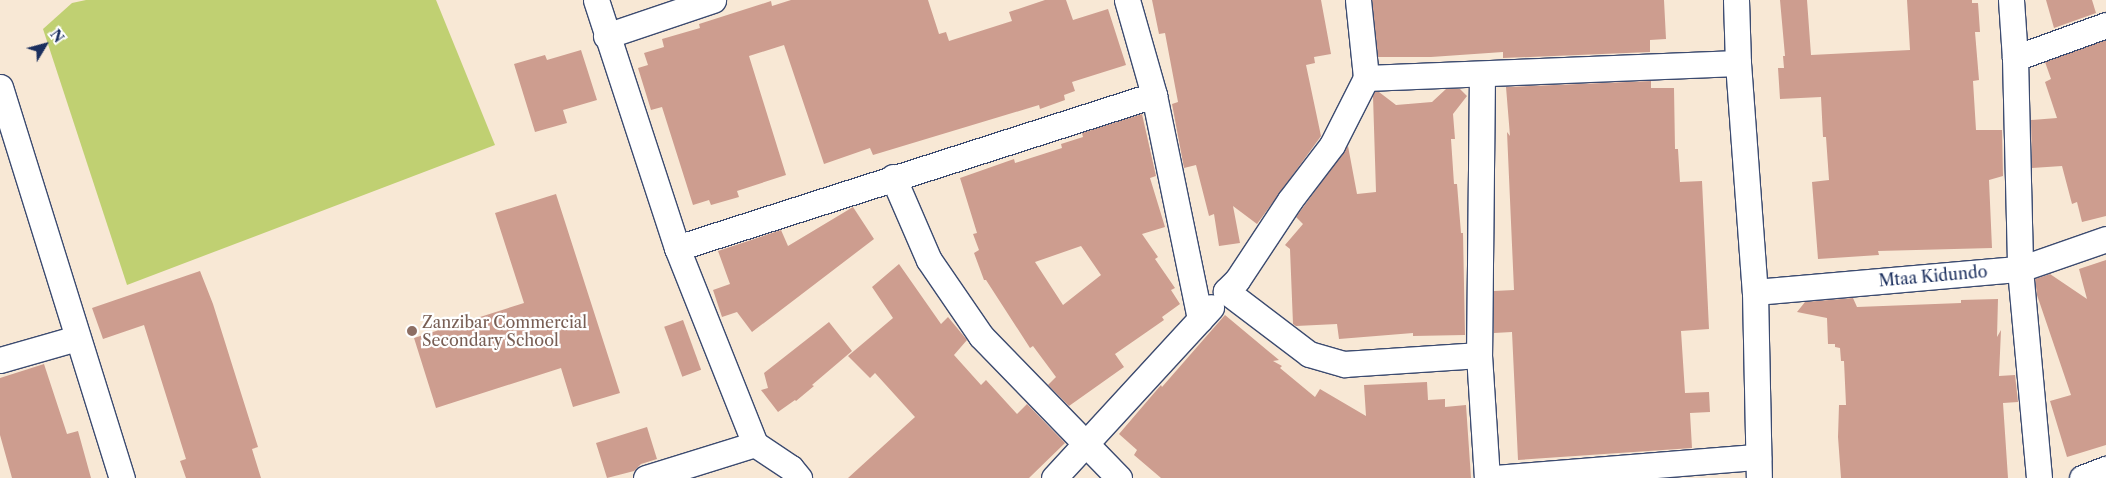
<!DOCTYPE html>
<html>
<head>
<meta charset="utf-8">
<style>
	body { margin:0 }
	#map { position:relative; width:2106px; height:478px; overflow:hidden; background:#f8e8d5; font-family:"Libre Caslon Text",serif }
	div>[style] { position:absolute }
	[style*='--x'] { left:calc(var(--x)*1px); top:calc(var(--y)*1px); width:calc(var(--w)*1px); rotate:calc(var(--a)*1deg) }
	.green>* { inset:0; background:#c0d072 }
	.building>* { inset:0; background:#cd9d8f; transform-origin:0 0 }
	.roads { filter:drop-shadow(1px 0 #3c4b70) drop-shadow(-1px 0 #3c4b70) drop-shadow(0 1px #3c4b70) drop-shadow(0 -1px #3c4b70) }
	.minor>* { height:25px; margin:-12.5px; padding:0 12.5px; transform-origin:12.5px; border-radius:12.5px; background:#fff }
	.dots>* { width:14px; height:14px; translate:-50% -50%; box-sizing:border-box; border:2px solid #fff; border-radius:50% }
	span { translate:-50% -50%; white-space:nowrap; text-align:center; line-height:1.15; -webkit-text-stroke:4.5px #fff; paint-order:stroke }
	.street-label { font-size:16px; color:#1b2f5e }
	.education-label { font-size:16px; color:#785e54 }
	.left { translate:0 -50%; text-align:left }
	.north { position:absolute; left:20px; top:20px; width:50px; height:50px; -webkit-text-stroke:4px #fff; paint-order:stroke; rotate:53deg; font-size:14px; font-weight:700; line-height:20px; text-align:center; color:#1b2f5e }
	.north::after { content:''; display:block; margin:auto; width:18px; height:22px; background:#1b2f5e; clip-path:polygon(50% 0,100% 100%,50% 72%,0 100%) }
</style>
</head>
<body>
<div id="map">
	<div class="green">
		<div style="clip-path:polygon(86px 0,436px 0,495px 145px,127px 285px,43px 29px,72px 3px)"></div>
	</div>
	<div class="building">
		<div style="clip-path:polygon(791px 0,928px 0,939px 34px,946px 32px,949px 41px,1012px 21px,1009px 12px,1045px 0,1066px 0,1073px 20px,1108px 9px,1126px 65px,1072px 82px,1075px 91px,1064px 95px,1065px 100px,1040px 109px,1039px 105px,873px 155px,870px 148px,824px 164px,784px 45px,749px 56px,786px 175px,737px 191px,739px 197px,711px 205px,709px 200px,693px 205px,662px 107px,651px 110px,638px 68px,648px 65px,644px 53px,664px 47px,662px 39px,700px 28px,699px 24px,771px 1px,772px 6px)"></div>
		<div style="clip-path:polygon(1152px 0,1321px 0,1331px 54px,1314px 57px,1315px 63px,1306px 65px,1321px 136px,1257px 224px,1233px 206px,1240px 243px,1219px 246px,1214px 214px,1209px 216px,1196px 165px,1184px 168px,1172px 104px,1178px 102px,1165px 33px,1159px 34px)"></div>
		<div style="clip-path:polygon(1372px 0,1664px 0,1666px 39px,1650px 40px,1650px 52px,1503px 58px,1503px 52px,1431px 57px,1378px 57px)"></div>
		<div style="clip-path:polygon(1780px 0,1807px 0,1811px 55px,1910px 50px,1907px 0,1972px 0,1972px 3px,1978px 3px,1980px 32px,1975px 32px,1979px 80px,1973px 81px,1976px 130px,2002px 130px,2003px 176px,1989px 180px,1992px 248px,1878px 251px,1879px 255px,1818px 259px,1812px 182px,1829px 180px,1826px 137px,1823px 137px,1821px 97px,1780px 99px,1778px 68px,1784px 68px,1783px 56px,1785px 56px)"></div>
		<div style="clip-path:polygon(2046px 0,2092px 0,2096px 13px,2054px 28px)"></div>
		<div style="clip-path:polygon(2106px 40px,2106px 216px,2082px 222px,2077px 202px,2072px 204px,2062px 166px,2032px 168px,2031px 120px,2057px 118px,2045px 82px,2051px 79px,2045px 62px)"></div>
		<div style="clip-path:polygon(581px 50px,597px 100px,563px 110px,567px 123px,535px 132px,514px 64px,545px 55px,547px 60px)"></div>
		<div style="clip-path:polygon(1651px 81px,1651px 88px,1674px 88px,1675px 149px,1678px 149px,1680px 182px,1702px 181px,1709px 329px,1681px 331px,1685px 393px,1709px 392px,1710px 412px,1690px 413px,1692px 448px,1518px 460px,1512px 332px,1494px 333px,1494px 291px,1514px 290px,1507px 132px,1510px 136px,1506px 87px)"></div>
		<div style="clip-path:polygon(1446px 89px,1460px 89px,1467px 96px,1453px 114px,1455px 139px,1451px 139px,1454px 184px,1457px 184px,1461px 233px,1463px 233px,1465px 335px,1413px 336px,1413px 333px,1339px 339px,1337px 324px,1296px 326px,1293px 324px,1290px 249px,1285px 245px,1303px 224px,1296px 217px,1348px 146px,1357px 194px,1376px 192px,1373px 96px,1375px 92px,1379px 92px,1396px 105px,1432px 102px)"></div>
		<div style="clip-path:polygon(evenodd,1142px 114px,1156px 176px,1150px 178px,1165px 227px,1142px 234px,1158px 257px,1155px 259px,1175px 288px,1171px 290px,1180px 304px,1162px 317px,1164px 320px,1115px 354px,1124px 367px,1069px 406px,1048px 385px,1056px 377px,1033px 346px,1030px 348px,986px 280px,984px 280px,974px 253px,979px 250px,973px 234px,977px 233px,960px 178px,1014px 159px,1015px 163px,1062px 148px,1061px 144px,1083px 137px,1082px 133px,1142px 114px,1081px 246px,1101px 275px,1063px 305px,1035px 262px,1081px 246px)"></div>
		<div style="clip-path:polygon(556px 194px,620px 393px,573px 407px,561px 368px,436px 408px,414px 338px,524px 303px,495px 213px)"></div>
		<div style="clip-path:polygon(853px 207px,874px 239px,752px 332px,737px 312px,722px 317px,713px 290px,730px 284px,718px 251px,781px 230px,788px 246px)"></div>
		<div style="clip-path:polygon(2106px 260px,2106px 445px,2067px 457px,2050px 401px,2071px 395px,2037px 295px,2035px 279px,2050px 274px,2087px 299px,2079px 269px)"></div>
		<div style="clip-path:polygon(899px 264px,941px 324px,948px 317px,967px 340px,954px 355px,981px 385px,986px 380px,1017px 414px,1027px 404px,1065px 443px,1029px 478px,848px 478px,915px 417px,875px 373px,870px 378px,848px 356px,893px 318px,872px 287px)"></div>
		<div style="clip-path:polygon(200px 271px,213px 304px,258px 447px,252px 449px,261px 478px,186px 478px,180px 461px,186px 459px,144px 325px,103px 339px,92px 308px)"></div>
		<div style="clip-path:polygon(1853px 298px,1857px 307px,1961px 303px,1961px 300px,1998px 299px,1997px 337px,2001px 330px,1999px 376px,2015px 375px,2018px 402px,2003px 403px,2008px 478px,1841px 478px,1838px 437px,1839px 405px,1846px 405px,1844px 361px,1841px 361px,1840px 348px,1835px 347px,1835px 344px,1828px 344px,1827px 318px,1797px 312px,1805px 302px)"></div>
		<div style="clip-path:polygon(1225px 315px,1279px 360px,1273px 361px,1282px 366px,1280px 368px,1315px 397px,1320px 389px,1366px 416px,1364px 385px,1427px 382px,1428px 400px,1445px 399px,1445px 407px,1466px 405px,1471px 478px,1161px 478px,1134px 455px,1137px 450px,1119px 434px,1161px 385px,1162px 387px)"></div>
		<div style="left:683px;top:320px;width:53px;height:20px;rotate:70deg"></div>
		<div style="clip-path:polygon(829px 322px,852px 351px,812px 385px,814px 386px,796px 401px,795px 400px,778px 412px,761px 390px,768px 388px,764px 373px)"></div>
		<div style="clip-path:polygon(44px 364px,67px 434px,78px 431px,91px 478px,12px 478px,0 435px,0 378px)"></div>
		<div style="clip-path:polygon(647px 427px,657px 459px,641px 464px,634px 471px,607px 478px,596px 443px)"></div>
	</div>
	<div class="roads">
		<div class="minor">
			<div style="--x:596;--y:0;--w:261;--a:71.9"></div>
			<div style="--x:677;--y:248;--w:211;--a:68.3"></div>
			<div style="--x:1127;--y:0;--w:99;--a:74.1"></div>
			<div style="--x:1154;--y:95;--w:229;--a:78.4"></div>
			<div style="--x:1358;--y:0;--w:78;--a:84.1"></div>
			<div style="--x:1366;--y:78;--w:75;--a:116.9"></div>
			<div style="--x:1332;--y:145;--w:69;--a:127.4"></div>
			<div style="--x:1290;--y:200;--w:96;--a:123.5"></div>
			<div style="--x:1237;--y:280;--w:16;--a:135"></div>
			<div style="--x:1226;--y:291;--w:104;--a:37.2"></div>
			<div style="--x:1309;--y:354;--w:37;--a:16"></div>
			<div style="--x:1345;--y:364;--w:134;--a:-3.8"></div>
			<div style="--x:1736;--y:0;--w:63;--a:88.2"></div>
			<div style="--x:1738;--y:63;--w:230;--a:85.8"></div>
			<div style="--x:1755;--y:292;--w:186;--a:88.8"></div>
			<div style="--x:2011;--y:0;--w:58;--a:86.1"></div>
			<div style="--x:2015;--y:58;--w:211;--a:88.6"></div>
			<div style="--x:2020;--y:269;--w:210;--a:84.8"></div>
			<div style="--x:606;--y:36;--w:113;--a:-18.6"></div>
			<div style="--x:2015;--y:58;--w:97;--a:-19.9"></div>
			<div style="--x:1482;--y:74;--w:281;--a:90.6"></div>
			<div style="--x:1479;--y:355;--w:123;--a:86.3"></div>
			<div style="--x:1366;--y:78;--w:372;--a:-2.3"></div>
			<div style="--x:0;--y:87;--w:410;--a:72.7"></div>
			<div style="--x:893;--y:177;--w:90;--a:66.6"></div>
			<div style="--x:929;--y:260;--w:92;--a:55.6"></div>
			<div style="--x:981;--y:336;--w:198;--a:45.8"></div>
			<div style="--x:677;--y:248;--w:501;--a:-17.78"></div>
			<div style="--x:1755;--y:292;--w:266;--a:-5"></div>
			<div style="--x:2020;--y:269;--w:91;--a:-19.2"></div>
			<div style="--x:0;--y:360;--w:80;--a:-15.9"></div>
			<div style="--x:646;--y:478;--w:114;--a:-17.3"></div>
			<div style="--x:755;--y:444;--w:43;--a:33.7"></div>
			<div style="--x:791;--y:468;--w:13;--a:51"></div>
			<div style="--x:1054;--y:478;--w:232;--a:-47.4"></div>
			<div style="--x:1495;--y:478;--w:264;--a:-4.6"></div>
			<div style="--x:2082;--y:478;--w:26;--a:-21"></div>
		</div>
	</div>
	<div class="dots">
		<div style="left:412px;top:331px;background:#8d6e63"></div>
	</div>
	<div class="street-label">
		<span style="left:1933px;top:276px;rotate:-5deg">Mtaa Kidundo</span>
	</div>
	<div class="education-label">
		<span class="left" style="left:422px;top:331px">Zanzibar Commercial<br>Secondary School</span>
	</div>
	<div class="north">N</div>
</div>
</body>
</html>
